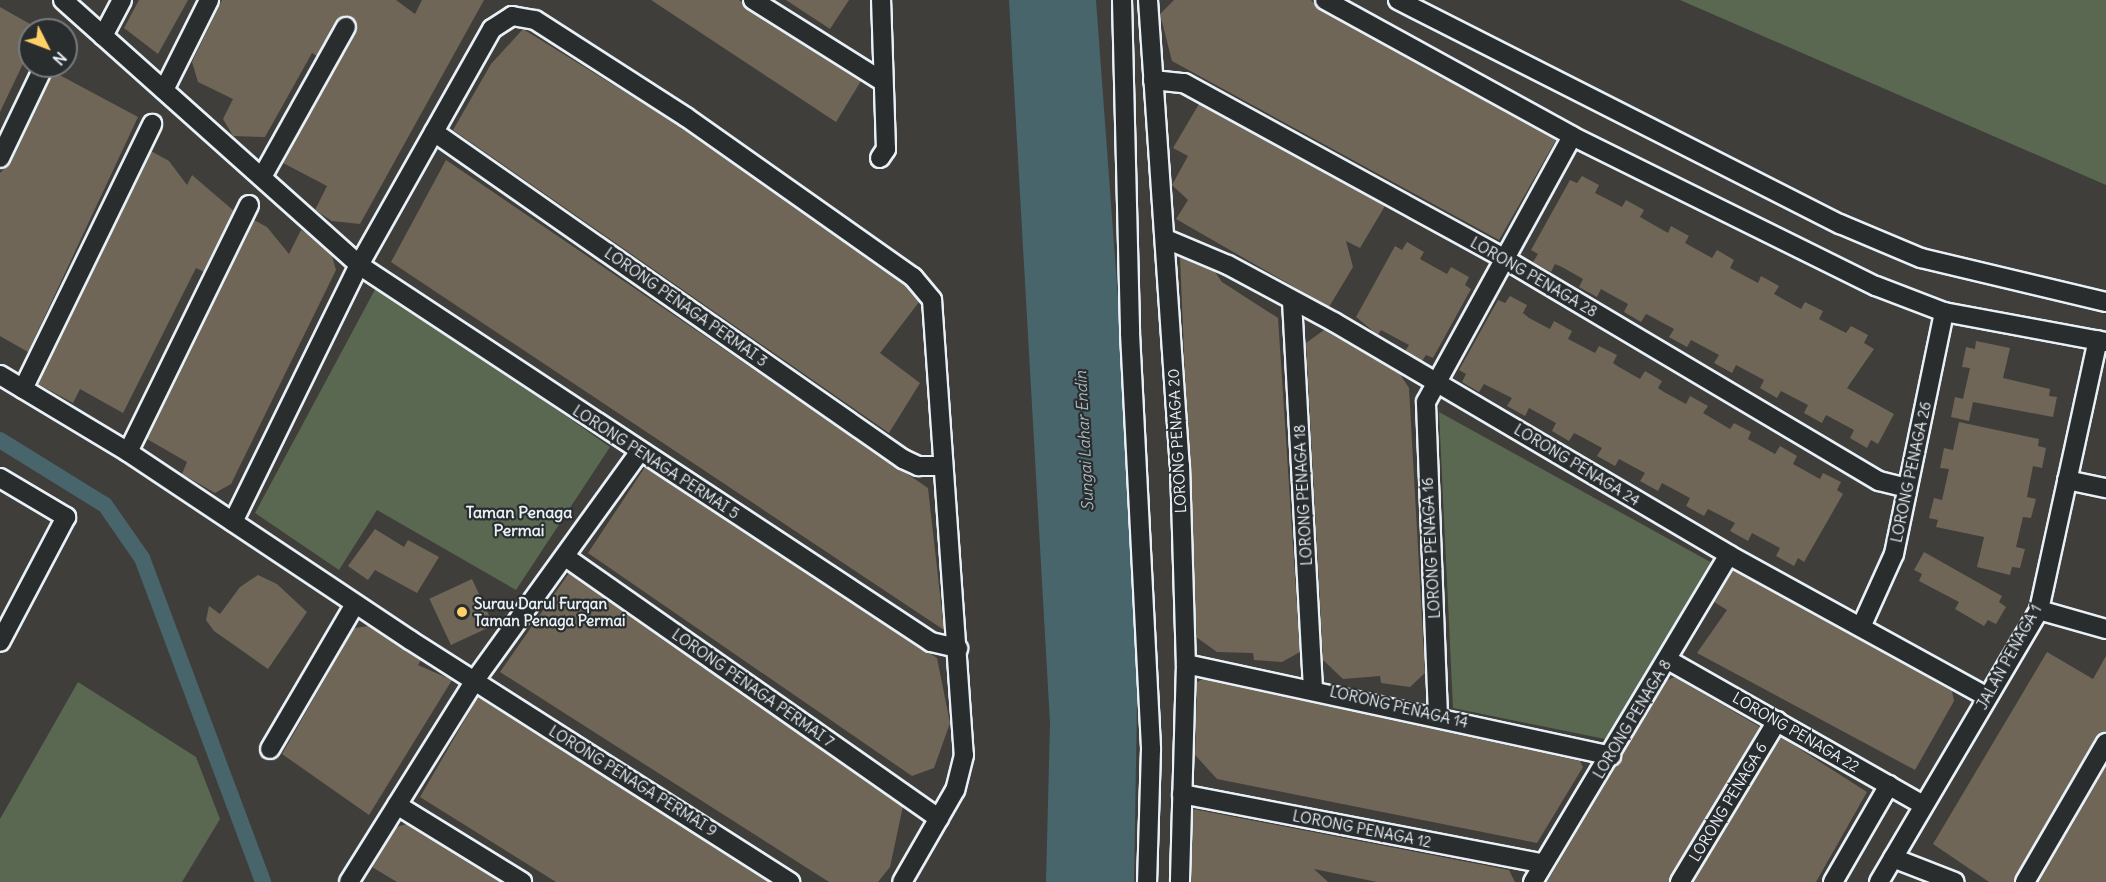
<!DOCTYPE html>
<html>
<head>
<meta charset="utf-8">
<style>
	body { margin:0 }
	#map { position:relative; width:2106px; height:882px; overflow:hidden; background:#3f3e3a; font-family:Delius,sans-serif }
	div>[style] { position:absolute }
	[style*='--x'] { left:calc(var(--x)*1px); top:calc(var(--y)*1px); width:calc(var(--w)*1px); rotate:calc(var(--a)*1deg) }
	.green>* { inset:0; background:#5a6851 }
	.water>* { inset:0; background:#48656c }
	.canal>* { height:16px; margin:-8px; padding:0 8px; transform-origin:8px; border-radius:8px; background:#48656c }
	.building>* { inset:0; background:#6f6657; transform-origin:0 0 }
	.roads { filter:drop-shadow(2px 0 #e8f1f8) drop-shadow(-2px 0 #e8f1f8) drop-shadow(0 2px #e8f1f8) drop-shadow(0 -2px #e8f1f8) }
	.street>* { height:18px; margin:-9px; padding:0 9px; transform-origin:9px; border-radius:9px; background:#2a2d2e }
	.dots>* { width:16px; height:16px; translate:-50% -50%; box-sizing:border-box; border:3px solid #2a2d2e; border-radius:50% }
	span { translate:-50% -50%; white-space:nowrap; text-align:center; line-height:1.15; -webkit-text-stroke:4.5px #2a2d2e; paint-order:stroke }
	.street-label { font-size:15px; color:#e8f1f8 }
	.poi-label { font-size:15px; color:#e8f1f8; font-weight:700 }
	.left { translate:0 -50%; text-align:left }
	.water-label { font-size:16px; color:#a8b9c0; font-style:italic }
	.neighbourhood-label { font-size:16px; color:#e8f1f8; font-weight:700 }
	.north { position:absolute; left:18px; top:18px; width:60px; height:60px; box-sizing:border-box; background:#2a2d2e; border:2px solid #767b7f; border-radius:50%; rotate:132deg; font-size:16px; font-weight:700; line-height:24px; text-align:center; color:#e8f1f8 }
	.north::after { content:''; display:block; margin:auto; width:21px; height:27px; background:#ffd166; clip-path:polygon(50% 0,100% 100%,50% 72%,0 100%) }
</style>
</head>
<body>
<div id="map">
	<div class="green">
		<div style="clip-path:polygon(1680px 0,2106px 0,2106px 185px)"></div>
		<div style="clip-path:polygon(378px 284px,610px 447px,516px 590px,377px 510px,339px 570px,255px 513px)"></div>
		<div style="clip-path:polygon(1439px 412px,1714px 564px,1605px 739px,1453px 708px)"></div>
		<div style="clip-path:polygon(78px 682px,196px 757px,220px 819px,182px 882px,0 882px,0 819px)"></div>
	</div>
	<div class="water">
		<div style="clip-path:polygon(1009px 0,1096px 0,1139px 584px,1134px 882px,1046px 882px,1050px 723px)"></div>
	</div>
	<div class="canal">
		<div style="--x:0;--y:440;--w:123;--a:31.8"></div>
		<div style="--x:105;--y:505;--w:65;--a:55.1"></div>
		<div style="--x:142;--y:558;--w:346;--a:69.5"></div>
	</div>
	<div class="building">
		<div style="clip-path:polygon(139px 0,188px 0,158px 54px,124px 28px)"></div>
		<div style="clip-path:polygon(222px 0,396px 0,415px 14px,422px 0,484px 0,360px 224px,332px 221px,315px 210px,327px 186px,283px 163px,356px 32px,355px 21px,346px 16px,337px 21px,317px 56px,312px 53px,265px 137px,233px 136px,223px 119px,233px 99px,198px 82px,192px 62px)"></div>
		<div style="clip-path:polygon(651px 0,739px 0,861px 81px,836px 122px)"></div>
		<div style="clip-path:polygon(786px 0,849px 0,830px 29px)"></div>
		<div style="clip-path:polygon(1174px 0,1311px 0,1320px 10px,1556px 140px,1499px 240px,1172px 61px,1160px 14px)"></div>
		<div style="clip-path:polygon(0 7px,30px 24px,30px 49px,0 112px)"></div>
		<div style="clip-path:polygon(523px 29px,680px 126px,905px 285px,919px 302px,880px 353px,920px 383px,889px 433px,453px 130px,491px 64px)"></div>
		<div style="clip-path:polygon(54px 72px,138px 117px,28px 352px,0 336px,0 173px,10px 163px)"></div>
		<div style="clip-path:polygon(1199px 104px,1385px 206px,1360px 248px,1346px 241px,1353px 267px,1329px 307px,1176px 219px,1188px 200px,1172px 185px,1188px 156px,1173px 148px)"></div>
		<div style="clip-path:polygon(151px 151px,169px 161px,187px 185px,192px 175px,234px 211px,204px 272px,196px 268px,123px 413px,80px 389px,73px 403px,38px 384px)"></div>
		<div style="clip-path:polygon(446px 160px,928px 488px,944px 630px,391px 262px)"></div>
		<div style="clip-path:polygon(1582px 176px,1599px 185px,1595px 193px,1607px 199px,1622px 207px,1626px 200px,1644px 210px,1640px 217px,1668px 233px,1671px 226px,1689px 236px,1685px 243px,1712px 258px,1717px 250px,1734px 260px,1730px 268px,1758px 283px,1761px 276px,1779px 286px,1774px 294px,1801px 309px,1805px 302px,1823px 311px,1819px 319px,1846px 333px,1851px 326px,1868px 335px,1864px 343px,1874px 349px,1847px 388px,1894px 414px,1878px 444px,1871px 440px,1867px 448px,1850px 438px,1854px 430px,1826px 415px,1822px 423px,1804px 413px,1808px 405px,1781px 391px,1777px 398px,1760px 388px,1764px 380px,1736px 365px,1732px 373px,1714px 363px,1719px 355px,1691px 340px,1687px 347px,1669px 337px,1674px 329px,1652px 317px,1646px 314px,1641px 322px,1624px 312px,1628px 304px,1617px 298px,1601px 289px,1597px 297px,1579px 287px,1583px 279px,1562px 267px,1555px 264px,1551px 272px,1533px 262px,1538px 254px,1531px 250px,1570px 180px,1577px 183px)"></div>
		<div style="clip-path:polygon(254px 220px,267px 227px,289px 254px,301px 230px,306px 233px,332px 256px,336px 270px,231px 484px,215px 493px,182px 474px,187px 462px,147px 439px)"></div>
		<div style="clip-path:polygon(1407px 242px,1424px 252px,1420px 259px,1447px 274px,1451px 267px,1469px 277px,1465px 285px,1471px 289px,1433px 358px,1426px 355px,1422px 361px,1405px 351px,1409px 345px,1381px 330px,1378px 335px,1356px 317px,1395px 246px,1402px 250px)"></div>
		<div style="clip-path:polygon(1180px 257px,1215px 272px,1222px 282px,1278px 318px,1300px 652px,1282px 662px,1254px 660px,1253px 653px,1217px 652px,1196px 637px)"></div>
		<div style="clip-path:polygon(1510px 296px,1527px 305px,1523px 313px,1529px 318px,1550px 329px,1554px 321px,1572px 331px,1568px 339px,1595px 353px,1599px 346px,1617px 355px,1613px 363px,1619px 367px,1640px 379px,1645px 371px,1662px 381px,1658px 388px,1664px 392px,1686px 404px,1690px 396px,1708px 406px,1703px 413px,1730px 429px,1734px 423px,1751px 432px,1748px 439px,1775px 454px,1780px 446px,1797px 456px,1793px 464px,1820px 479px,1823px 473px,1841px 482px,1837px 490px,1843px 494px,1804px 562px,1798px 558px,1794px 566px,1776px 556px,1780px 548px,1752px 533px,1748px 541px,1730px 531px,1735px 523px,1708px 509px,1704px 516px,1686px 506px,1690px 498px,1662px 483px,1658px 491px,1640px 481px,1645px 473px,1619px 459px,1615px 466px,1597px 456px,1602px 448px,1580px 436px,1574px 433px,1569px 441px,1552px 431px,1556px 423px,1529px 408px,1525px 416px,1507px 406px,1512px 398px,1484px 384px,1479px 392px,1462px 382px,1466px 374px,1459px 370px,1498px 300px,1505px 303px)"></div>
		<div style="clip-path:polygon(1324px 330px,1400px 374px,1409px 388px,1425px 673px,1410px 687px,1381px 683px,1380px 676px,1343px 679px,1323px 660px,1306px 343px)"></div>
		<div style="clip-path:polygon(1976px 341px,2010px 348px,2003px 378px,2050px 389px,2049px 396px,2057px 397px,2053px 417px,1973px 402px,1969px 421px,1951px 417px,1955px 397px,1963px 399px,1970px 368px,1962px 367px,1966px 347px,1975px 349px)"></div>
		<div style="clip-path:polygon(1959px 422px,2039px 439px,2038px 446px,2046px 448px,2042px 468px,2033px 466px,2027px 497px,2036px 499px,2031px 518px,2023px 517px,2016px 547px,2025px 549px,2020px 568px,2012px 567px,2010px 575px,1977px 567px,1984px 537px,1936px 527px,1938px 520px,1929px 518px,1934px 498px,1942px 500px,1949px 469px,1940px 468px,1944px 448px,1953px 450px)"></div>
		<div style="clip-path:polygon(645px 467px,937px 658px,950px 723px,934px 768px,912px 776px,588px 553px)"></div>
		<div style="clip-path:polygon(375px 529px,404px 547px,408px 540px,439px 557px,417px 593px,375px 570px,368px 580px,348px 566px)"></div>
		<div style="clip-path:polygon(1924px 552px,2002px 596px,1999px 602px,2006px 607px,1996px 624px,1988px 620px,1984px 626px,1955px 609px,1959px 602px,1919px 581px,1922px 574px,1914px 570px)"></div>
		<div style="clip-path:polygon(1733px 570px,1952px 691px,1954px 701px,1915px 770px,1697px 653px,1727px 610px,1714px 602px)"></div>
		<div style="clip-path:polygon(569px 573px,903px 806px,890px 867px,878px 882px,829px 882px,500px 672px)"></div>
		<div style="clip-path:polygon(258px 575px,277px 584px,307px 612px,268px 669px,214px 631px,206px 620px,209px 606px,220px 614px,240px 587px)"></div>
		<div style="left:472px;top:579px;width:51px;height:47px;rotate:65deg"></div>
		<div style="clip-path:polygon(369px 626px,421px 660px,418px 665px,452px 680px,369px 815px,282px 754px,354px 628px)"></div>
		<div style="clip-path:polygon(2047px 652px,2093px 679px,2106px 656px,2106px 732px,2096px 737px,2014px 882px,1989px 882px,1933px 844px)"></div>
		<div style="clip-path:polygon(1675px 677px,1760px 727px,1669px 882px,1547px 882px,1667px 680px)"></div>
		<div style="clip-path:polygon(1203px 679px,1580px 761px,1583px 767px,1537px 843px,1217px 779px,1195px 755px,1197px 682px)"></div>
		<div style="clip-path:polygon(478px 697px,769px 882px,556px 882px,420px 797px)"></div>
		<div style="clip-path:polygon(1781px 737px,1867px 792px,1816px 882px,1693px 882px)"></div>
		<div style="clip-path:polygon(2106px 765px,2106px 882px,2038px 882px)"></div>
		<div style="clip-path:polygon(1193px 809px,1509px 870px,1515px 882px,1377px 882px,1314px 869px,1328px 882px,1191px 882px)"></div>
		<div style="clip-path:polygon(407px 824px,501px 882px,397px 882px,372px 867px,396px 827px)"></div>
	</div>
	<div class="roads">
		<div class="street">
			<div style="--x:63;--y:0;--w:397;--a:41.8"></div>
			<div style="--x:359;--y:265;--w:685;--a:33.39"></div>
			<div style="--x:931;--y:642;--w:28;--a:13"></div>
			<div style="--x:753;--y:0;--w:152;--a:32.1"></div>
			<div style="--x:1122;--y:0;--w:333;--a:88.6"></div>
			<div style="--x:1130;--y:333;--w:417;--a:87.1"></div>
			<div style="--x:1151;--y:749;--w:133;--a:91.7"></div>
			<div style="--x:1148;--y:0;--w:466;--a:86.1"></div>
			<div style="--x:1180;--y:465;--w:199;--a:88.3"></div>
			<div style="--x:1186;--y:664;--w:218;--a:91.6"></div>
			<div style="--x:1325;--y:0;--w:282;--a:28.8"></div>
			<div style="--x:1572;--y:136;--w:339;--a:26.3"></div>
			<div style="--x:1876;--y:286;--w:73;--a:20.9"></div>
			<div style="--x:1944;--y:312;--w:165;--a:10.5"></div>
			<div style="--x:1398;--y:0;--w:496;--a:26.9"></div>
			<div style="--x:1840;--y:224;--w:88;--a:22.8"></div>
			<div style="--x:1921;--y:258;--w:190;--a:13.4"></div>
			<div style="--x:103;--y:36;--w:41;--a:-62.2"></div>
			<div style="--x:1153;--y:80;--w:31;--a:6"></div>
			<div style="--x:1184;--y:83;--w:364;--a:28.7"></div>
			<div style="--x:1503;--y:258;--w:437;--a:30.7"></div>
			<div style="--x:1879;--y:481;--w:29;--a:14"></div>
			<div style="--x:164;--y:90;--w:101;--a:-63.4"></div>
			<div style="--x:434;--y:132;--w:572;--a:34.89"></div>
			<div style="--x:903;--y:459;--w:17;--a:25"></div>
			<div style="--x:918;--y:466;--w:25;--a:0"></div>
			<div style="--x:0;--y:158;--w:102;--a:-64.4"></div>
			<div style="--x:880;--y:158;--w:11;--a:-56"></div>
			<div style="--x:886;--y:149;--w:149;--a:-91.9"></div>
			<div style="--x:262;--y:177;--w:172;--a:-60.8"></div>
			<div style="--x:1166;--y:239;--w:67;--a:22.8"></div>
			<div style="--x:1228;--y:265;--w:120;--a:28.3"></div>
			<div style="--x:1334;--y:322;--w:459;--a:30.5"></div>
			<div style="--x:1729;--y:555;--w:294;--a:28.8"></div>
			<div style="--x:1292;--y:301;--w:388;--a:86.9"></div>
			<div style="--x:0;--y:375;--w:149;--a:31"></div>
			<div style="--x:128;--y:452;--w:339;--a:33.7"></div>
			<div style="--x:410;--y:640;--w:451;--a:32.5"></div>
			<div style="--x:23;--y:389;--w:295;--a:-64"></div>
			<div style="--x:128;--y:452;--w:275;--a:-63.9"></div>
			<div style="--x:0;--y:478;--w:77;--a:30.6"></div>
			<div style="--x:66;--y:517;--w:141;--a:117.8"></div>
			<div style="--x:2067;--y:480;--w:40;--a:12"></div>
			<div style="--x:233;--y:522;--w:286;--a:-63.9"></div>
			<div style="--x:359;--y:265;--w:271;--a:-60.6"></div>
			<div style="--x:492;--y:29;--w:24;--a:-33"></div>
			<div style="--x:512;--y:16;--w:23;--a:10"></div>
			<div style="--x:535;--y:20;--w:179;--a:32.7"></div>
			<div style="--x:686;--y:117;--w:278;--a:35.2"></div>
			<div style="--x:913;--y:277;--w:30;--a:50"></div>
			<div style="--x:932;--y:300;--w:456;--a:86"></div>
			<div style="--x:964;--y:755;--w:36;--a:104"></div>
			<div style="--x:955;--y:790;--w:106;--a:119.9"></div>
			<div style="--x:567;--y:558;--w:454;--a:35"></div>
			<div style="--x:2039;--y:610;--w:70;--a:15.8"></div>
			<div style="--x:1861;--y:627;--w:80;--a:-65.7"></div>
			<div style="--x:1894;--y:554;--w:247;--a:-78.3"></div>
			<div style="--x:1668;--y:660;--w:293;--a:29.6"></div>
			<div style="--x:1186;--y:664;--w:435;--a:12.2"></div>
			<div style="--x:1438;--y:716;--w:314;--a:-92.2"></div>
			<div style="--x:1426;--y:402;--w:303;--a:-61.2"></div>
			<div style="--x:270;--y:749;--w:168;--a:-59.6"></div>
			<div style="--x:1182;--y:794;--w:367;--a:10.9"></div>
			<div style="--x:397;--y:805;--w:147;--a:31.6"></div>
			<div style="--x:1893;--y:858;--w:66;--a:21.2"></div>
			<div style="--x:349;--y:882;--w:238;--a:-58"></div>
			<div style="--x:475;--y:680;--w:282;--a:-54.2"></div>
			<div style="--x:1533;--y:882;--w:381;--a:-59.1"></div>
			<div style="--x:1680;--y:882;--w:188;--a:-58.9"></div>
			<div style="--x:1833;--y:882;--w:112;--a:-60"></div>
			<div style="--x:1879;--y:882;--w:316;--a:-59.5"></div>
			<div style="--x:2039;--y:610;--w:276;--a:-77.7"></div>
			<div style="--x:2025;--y:882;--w:161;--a:-59.8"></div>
		</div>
	</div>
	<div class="dots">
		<div style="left:462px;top:612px;background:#ffd166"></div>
	</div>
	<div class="street-label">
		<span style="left:1534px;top:277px;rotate:30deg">LORONG PENAGA 28</span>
		<span style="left:686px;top:307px;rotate:35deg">LORONG PENAGA PERMAI 3</span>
		<span style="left:1177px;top:441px;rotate:-93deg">LORONG PENAGA 20</span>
		<span style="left:656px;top:462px;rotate:33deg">LORONG PENAGA PERMAI 5</span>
		<span style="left:1577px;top:465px;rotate:31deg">LORONG PENAGA 24</span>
		<span style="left:1911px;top:472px;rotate:-78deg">LORONG PENAGA 26</span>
		<span style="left:1303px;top:495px;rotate:-93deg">LORONG PENAGA 18</span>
		<span style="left:1431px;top:548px;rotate:-93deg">LORONG PENAGA 16</span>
		<span style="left:2009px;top:657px;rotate:-61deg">JALAN PENAGA 1</span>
		<span style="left:753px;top:688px;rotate:35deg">LORONG PENAGA PERMAI 7</span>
		<span style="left:1399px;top:707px;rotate:13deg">LORONG PENAGA 14</span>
		<span style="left:1632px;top:719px;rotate:-59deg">LORONG PENAGA 8</span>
		<span style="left:1796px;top:732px;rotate:30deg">LORONG PENAGA 22</span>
		<span style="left:633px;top:781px;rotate:32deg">LORONG PENAGA PERMAI 9</span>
		<span style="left:1728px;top:802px;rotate:-59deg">LORONG PENAGA 6</span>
		<span style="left:1362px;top:829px;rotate:11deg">LORONG PENAGA 12</span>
	</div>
	<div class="poi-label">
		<span class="left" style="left:474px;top:612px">Surau Darul Furqan<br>Taman Penaga Permai</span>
	</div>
	<div class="water-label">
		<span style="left:1084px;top:441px;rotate:-93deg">Sungai Lahar Endin</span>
	</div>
	<div class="neighbourhood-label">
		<span style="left:519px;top:521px">Taman Penaga<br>Permai</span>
	</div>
	<div class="north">N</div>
</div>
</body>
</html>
